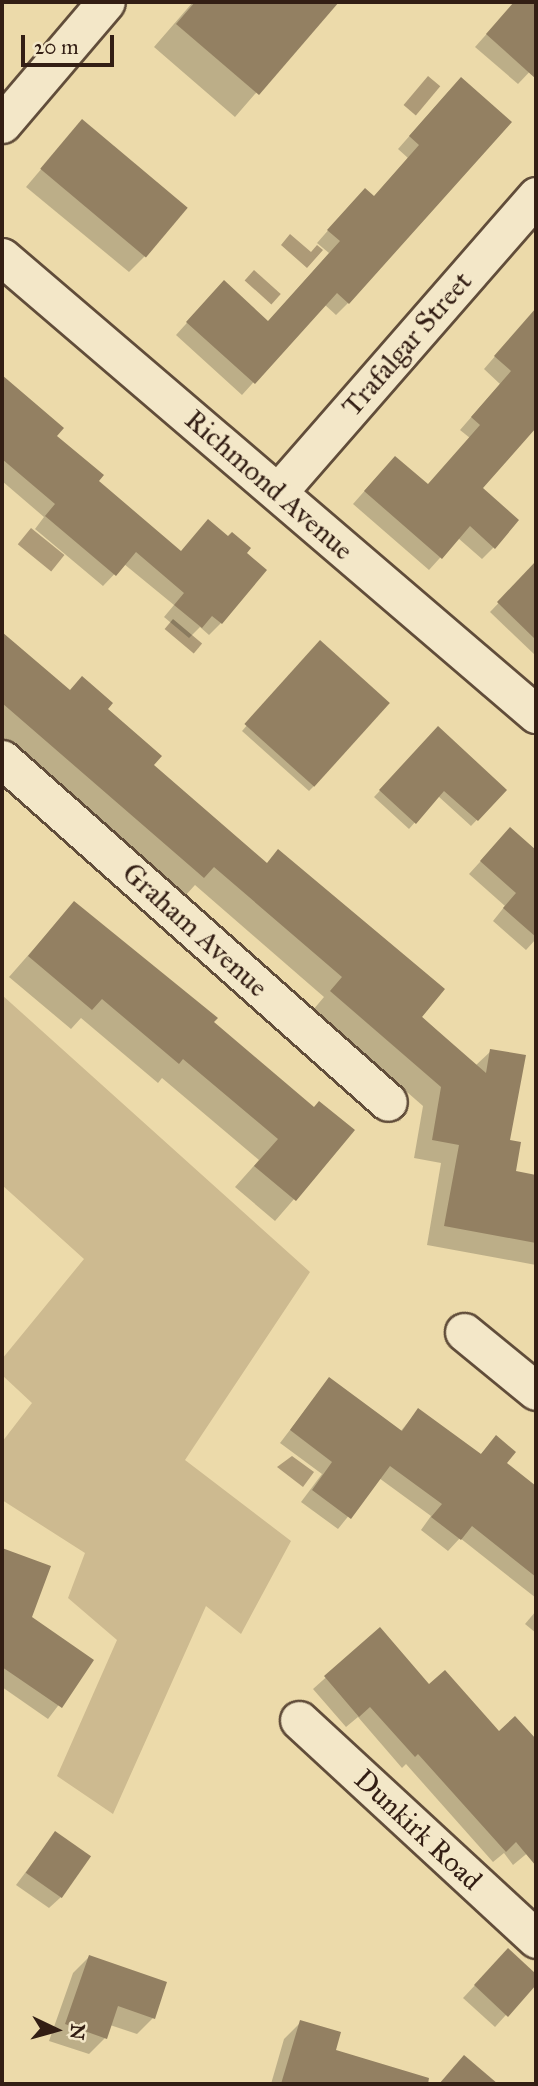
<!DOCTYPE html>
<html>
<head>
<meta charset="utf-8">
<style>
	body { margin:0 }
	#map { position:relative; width:538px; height:2086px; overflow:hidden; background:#ecdaaa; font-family:"IM FELL Great Primer",serif }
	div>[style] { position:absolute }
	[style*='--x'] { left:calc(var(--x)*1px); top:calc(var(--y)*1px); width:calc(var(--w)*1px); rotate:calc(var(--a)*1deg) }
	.green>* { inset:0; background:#cdba90 }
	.water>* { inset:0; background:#ad9a77; transform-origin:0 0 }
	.shadow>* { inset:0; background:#0003 }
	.building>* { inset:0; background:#938062; transform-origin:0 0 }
	.roads { filter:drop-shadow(2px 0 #614d3a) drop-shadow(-2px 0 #614d3a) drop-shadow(0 2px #614d3a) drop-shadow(0 -2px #614d3a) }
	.minor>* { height:37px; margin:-18.5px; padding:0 18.5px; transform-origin:18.5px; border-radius:18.5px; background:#f3e7c8 }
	span { translate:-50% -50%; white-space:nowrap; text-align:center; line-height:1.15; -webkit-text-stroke:6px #f3e7c8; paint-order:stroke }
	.street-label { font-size:28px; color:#331e14 }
	.frame { position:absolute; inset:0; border:4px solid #331e14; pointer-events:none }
	.north { position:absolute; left:21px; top:1995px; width:70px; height:70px; -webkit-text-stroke:5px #f3e7c8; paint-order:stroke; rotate:95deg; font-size:19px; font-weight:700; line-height:28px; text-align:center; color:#331e14 }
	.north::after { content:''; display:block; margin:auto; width:24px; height:32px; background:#331e14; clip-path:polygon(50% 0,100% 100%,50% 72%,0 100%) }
	.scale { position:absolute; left:21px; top:35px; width:93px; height:32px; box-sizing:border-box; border:4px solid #331e14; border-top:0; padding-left:9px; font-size:21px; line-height:24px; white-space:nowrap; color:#331e14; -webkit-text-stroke:5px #f3e7c8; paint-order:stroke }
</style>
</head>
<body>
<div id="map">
	<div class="green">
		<div style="clip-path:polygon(2px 995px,310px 1272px,185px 1460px,291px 1541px,241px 1634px,206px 1606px,113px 1814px,57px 1776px,117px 1640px,68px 1598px,85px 1553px,2px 1500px,2px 1442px,32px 1403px,2px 1375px,2px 1359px,84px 1259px,2px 1185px)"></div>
	</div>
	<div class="water">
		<div style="left:428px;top:76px;width:16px;height:38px;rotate:40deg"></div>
		<div style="clip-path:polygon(290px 234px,311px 252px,317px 245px,323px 250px,307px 268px,281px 245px)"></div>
		<div style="left:254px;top:270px;width:36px;height:14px;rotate:42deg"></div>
		<div style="left:31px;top:528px;width:43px;height:21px;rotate:39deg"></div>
		<div style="left:173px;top:619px;width:38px;height:13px;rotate:40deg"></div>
		<div style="clip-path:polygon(292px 1456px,314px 1472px,303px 1487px,277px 1467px)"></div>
	</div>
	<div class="shadow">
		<div style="clip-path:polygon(193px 2px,246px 2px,251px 5px,254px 2px,335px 2px,235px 117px,154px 47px)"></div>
		<div style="clip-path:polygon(515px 2px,536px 2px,536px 65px,518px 84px,475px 47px)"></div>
		<div style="clip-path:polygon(449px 91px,509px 122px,348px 303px,336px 315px,324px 304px,242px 395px,176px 335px,212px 295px,268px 322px,329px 253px,317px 243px,353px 202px,373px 198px,408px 158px,398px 149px)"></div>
		<div style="clip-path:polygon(82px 121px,145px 256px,129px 272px,26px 187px)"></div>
		<div style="clip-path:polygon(536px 309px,536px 425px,481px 489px,494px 547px,482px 559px,458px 538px,429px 570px,353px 504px,383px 470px,428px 486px,470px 438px,460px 430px,500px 384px,484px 369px)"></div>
		<div style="clip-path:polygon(2px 377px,62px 428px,55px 436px,96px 481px,180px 553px,244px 554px,221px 623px,209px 635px,200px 627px,189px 638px,164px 617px,174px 605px,124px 564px,103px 586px,35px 529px,44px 517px,2px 481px)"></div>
		<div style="clip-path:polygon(529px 571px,536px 578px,536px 656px,490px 612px)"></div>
		<div style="clip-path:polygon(2px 634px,69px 692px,105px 710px,151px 765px,475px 1066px,491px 1051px,514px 1172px,536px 1177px,536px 1265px,427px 1245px,441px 1163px,414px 1158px,423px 1106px,313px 1010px,324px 997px,195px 885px,185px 896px,2px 737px)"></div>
		<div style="clip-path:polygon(315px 648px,315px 785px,309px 791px,242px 731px)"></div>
		<div style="clip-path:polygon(438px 729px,505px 790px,471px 826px,438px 796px,409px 829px,374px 797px)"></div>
		<div style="clip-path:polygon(510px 829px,536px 852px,536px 939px,526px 950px,493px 921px,505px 906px,469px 874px)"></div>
		<div style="clip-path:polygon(74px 903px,314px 1109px,353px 1131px,275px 1221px,235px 1187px,259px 1160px,162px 1078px,158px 1083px,81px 1018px,71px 1029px,9px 977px)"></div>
		<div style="clip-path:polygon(329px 1379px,400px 1432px,418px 1410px,480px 1455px,496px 1438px,505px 1463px,536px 1488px,536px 1598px,460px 1538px,448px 1551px,421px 1530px,431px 1516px,379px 1478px,338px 1529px,301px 1502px,322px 1474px,280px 1443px)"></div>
		<div style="clip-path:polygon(7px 1551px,29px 1617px,92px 1661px,48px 1719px,2px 1687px,2px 1557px)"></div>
		<div style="clip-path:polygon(536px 1611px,536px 1633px,525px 1624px)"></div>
		<div style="clip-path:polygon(380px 1629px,429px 1686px,499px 1733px,515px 1718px,536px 1741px,536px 1846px,513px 1865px,504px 1853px,493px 1862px,406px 1764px,402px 1768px,358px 1717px,346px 1727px,313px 1689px)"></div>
		<div style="clip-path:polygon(55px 1833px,61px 1897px,49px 1908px,16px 1885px)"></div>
		<div style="clip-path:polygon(508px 1950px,536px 1976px,536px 1982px,495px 2027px,463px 1998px)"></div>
		<div style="clip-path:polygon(89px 1957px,153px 2018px,137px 2034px,110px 2025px,105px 2038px,89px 2054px,49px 2041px,73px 1973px)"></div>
		<div style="clip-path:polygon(301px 2022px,334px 2051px,399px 2071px,395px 2084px,271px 2084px,284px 2039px)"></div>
	</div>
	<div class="building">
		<div style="clip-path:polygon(195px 2px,339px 2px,259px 95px,176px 24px)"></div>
		<div style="clip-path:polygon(514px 2px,536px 2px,536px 79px,486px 34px)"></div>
		<div style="clip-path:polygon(461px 77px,512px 122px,349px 304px,337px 293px,255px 384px,186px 322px,224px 280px,268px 321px,340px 241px,327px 230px,365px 188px,374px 196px,419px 145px,409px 136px)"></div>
		<div style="left:82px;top:119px;width:138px;height:65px;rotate:40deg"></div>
		<div style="clip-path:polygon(536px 308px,536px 428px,483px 488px,519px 520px,495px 549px,470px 526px,442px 559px,364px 491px,395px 456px,428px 484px,480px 425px,471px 417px,511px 371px,494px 356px)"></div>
		<div style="clip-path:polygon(2px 375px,64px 428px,57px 436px,104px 475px,99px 481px,181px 551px,208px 519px,228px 536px,232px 532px,251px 548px,247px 553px,267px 570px,222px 624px,212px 616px,202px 628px,174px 605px,184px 593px,136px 552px,116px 576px,45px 516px,55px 504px,2px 459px)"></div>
		<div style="clip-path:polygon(536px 561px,536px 640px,497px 602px)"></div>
		<div style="clip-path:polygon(2px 632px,70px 690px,82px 676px,113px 703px,108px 709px,162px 756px,154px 765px,267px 863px,278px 849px,445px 989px,422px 1017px,486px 1073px,490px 1049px,526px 1055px,510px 1140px,521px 1142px,516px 1171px,536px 1175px,536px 1243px,444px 1226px,459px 1145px,432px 1140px,441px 1087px,330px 991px,342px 977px,214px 867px,204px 878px,2px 703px)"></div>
		<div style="left:320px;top:640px;width:94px;height:113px;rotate:42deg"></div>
		<div style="clip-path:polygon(438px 726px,507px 790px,478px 821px,444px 791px,416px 824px,379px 790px)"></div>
		<div style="clip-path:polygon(510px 827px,536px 850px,536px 937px,503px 908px,516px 893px,480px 861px)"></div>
		<div style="clip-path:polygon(74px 901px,218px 1018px,214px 1022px,314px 1107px,319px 1101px,355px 1130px,296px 1201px,254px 1166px,278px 1139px,183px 1059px,179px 1064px,102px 999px,92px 1010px,28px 956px)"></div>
		<div style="clip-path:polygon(329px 1377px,402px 1431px,418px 1408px,481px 1454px,496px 1435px,516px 1452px,507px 1463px,536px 1486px,536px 1577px,472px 1526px,461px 1540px,431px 1517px,442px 1504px,390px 1466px,351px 1519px,312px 1490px,332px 1462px,290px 1430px)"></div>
		<div style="clip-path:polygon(2px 1548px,51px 1566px,32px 1617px,94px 1660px,62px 1708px,2px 1667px)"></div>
		<div style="clip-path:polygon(380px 1627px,429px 1684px,445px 1670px,499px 1731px,515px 1716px,536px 1739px,536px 1866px,516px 1842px,506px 1852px,418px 1754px,415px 1757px,370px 1707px,359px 1717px,324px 1676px)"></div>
		<div style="left:55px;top:1831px;width:44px;height:51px;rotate:35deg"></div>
		<div style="clip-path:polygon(508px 1948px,536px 1974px,536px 1985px,508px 2017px,474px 1985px)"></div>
		<div style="clip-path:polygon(89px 1955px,167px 1982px,155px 2019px,118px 2006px,107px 2039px,65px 2024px)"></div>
		<div style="clip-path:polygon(300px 2020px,341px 2032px,336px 2050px,429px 2078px,428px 2084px,281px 2084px)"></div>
		<div style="clip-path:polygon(464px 2055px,498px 2084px,439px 2084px)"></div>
	</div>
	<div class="roads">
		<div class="minor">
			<div style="--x:2;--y:124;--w:160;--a:-49.6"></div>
			<div style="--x:2;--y:257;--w:703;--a:40.56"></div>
			<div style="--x:278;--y:492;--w:393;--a:-48.9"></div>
			<div style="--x:2;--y:759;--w:516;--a:41.62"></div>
			<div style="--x:464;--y:1332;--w:93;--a:39.3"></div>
			<div style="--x:299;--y:1720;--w:323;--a:42.7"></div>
		</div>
	</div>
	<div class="street-label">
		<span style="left:407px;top:344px;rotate:-49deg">Trafalgar Street</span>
		<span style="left:269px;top:485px;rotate:41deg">Richmond Avenue</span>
		<span style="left:195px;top:930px;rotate:42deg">Graham Avenue</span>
		<span style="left:418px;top:1830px;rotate:43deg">Dunkirk Road</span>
	</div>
	<div class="frame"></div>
	<div class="north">N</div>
	<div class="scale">20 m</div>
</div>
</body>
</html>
